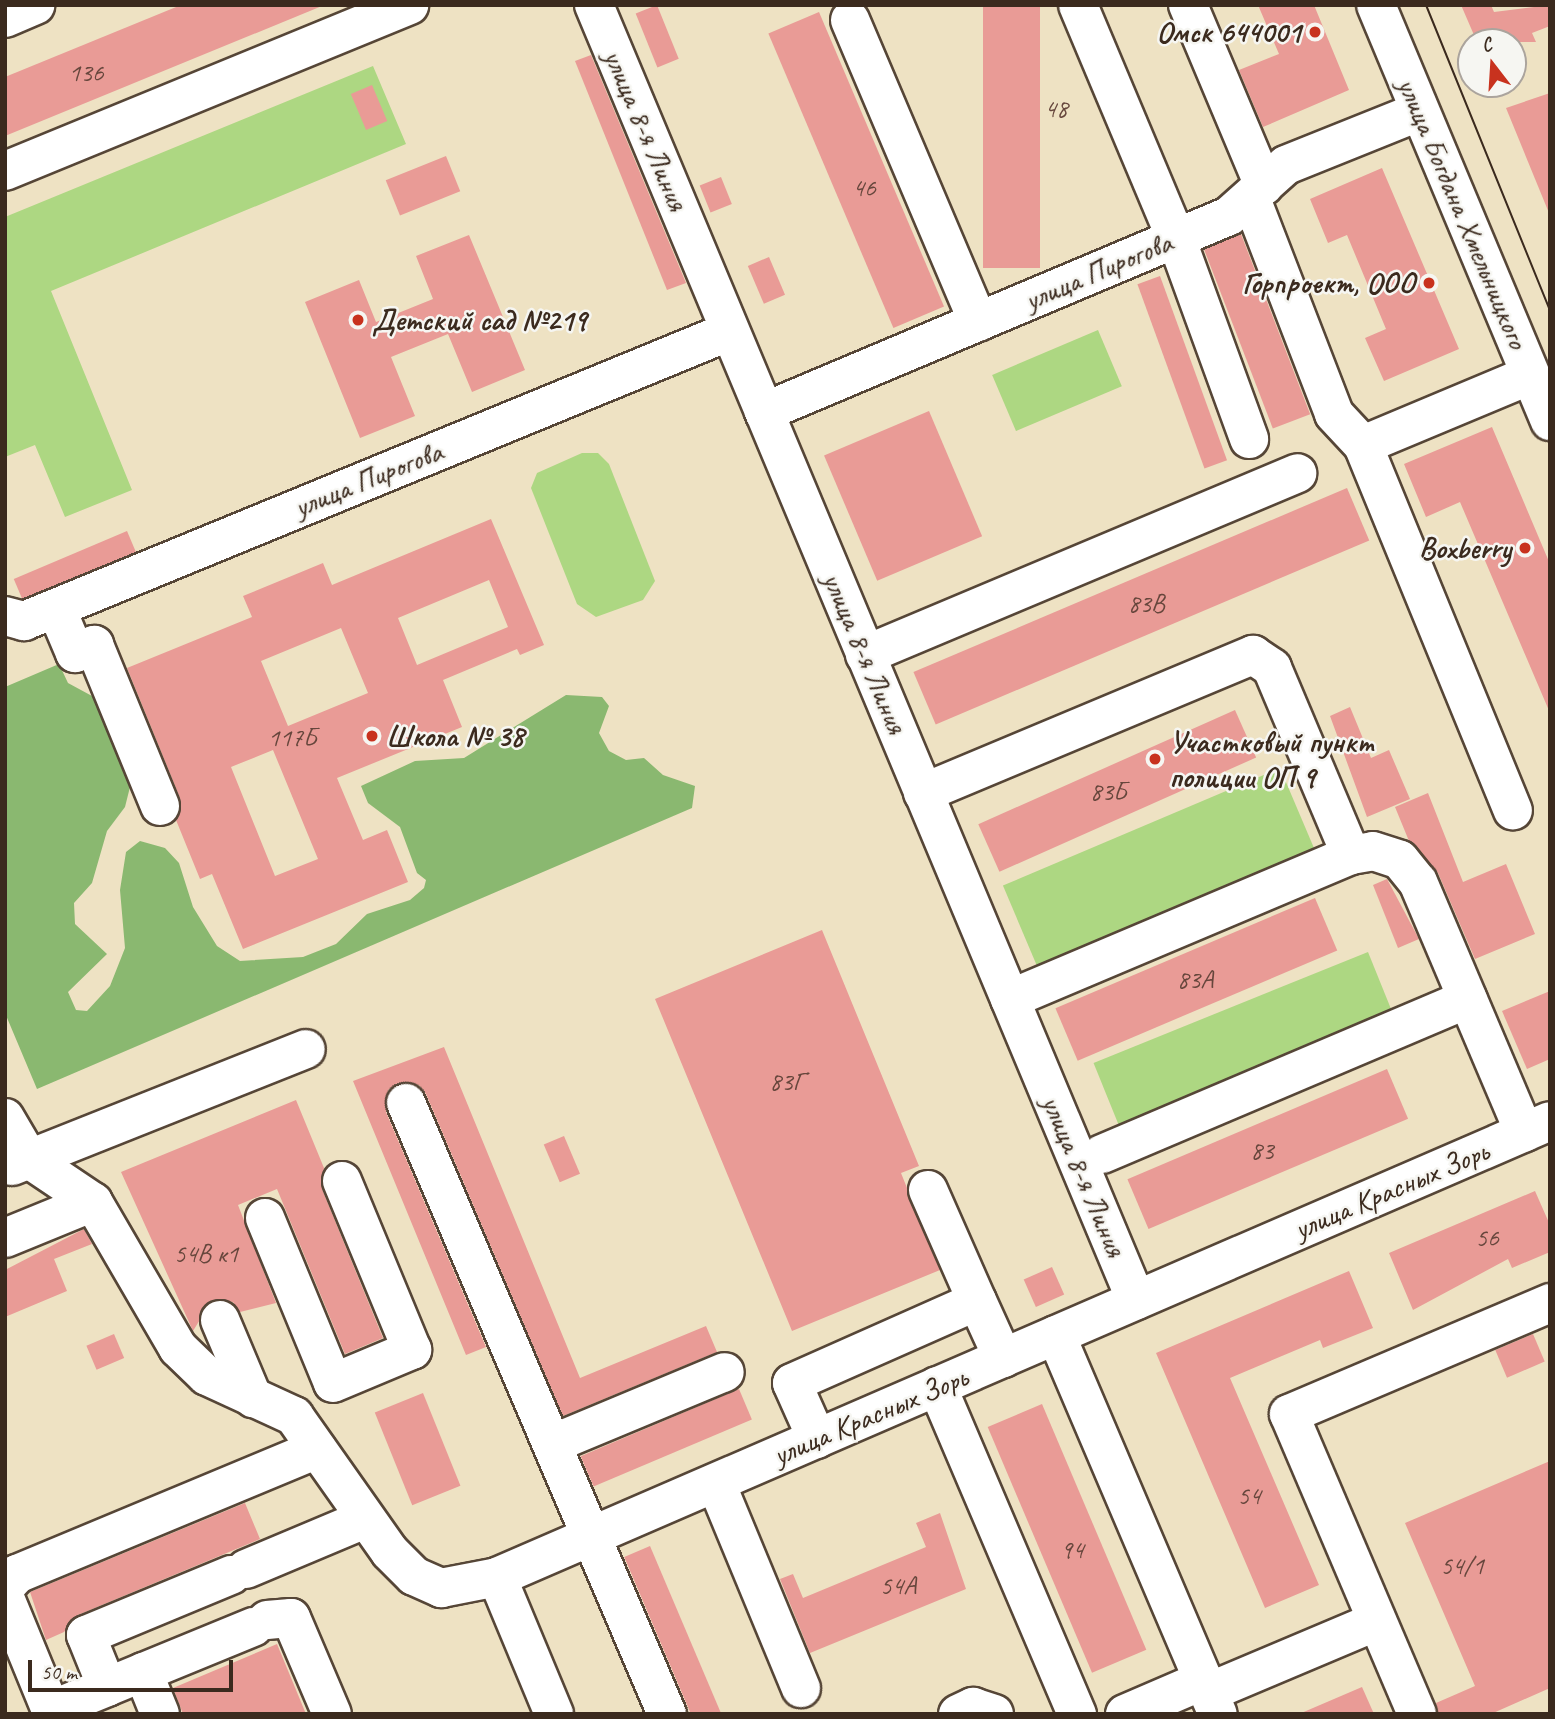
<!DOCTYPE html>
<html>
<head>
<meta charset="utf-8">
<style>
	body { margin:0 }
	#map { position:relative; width:1555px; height:1719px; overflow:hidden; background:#eee2c3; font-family:Caveat,sans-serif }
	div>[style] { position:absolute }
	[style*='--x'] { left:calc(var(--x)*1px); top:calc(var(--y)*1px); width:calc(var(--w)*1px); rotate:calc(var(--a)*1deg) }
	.green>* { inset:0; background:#add782; transform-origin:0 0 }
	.forest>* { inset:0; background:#8ab870 }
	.building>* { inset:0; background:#e99b96; transform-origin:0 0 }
	.roads { filter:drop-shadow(2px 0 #564637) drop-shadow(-2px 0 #564637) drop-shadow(0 2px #564637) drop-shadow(0 -2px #564637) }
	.minor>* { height:38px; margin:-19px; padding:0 19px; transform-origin:19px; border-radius:19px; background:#fff }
	.major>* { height:38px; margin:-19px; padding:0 19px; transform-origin:19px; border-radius:19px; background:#fff }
	.tram>* { height:2px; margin:-1px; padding:0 1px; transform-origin:1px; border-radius:1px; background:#3b2a1e }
	.dots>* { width:19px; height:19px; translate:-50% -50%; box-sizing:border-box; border:4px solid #f6f6f2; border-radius:50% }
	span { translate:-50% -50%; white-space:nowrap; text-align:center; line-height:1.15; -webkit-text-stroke:5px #f6f6f2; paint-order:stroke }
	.number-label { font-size:26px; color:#66463c }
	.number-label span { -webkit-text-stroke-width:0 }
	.poi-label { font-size:30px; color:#3b2a1e; font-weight:700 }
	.right { translate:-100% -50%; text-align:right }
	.left { translate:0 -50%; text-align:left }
	.street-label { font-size:30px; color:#3b2a1e }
	.frame { position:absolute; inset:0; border:7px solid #3b2a1e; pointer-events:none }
	.north { position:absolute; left:1457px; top:28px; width:70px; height:70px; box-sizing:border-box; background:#f6f6f2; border:2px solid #aba49d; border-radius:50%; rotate:343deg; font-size:19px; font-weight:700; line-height:28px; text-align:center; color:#3b2a1e }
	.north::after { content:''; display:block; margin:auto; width:24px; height:32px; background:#c8321e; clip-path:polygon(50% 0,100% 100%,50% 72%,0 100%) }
	.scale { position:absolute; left:28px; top:1660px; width:205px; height:32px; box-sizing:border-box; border:4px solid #3b2a1e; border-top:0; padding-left:9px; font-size:21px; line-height:24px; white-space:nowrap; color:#3b2a1e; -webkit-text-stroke:5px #f6f6f2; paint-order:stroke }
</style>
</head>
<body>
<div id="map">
	<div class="green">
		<div style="clip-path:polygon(373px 66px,406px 144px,51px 291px,132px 490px,65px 517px,35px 445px,5px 457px,5px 217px)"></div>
		<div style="left:1098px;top:330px;width:61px;height:115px;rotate:67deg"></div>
		<div style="clip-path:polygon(582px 453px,598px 453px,609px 464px,655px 581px,643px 600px,596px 617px,577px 604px,531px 488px,537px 473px)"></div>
		<div style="left:1280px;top:768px;width:94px;height:301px;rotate:67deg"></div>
		<div style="left:1368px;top:952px;width:69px;height:296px;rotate:68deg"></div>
	</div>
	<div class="forest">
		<div style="clip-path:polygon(59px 664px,68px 683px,92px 696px,113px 717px,130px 787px,125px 807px,107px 831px,92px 883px,74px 903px,75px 924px,107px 954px,68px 992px,76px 1010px,87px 1011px,110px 986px,125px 948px,120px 890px,126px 852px,140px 841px,165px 848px,179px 863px,193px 907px,217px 946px,240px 961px,303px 957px,336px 944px,367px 914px,410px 900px,424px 888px,426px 880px,417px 873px,400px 827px,368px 803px,361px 786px,415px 761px,464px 758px,566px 695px,602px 697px,609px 706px,599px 733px,609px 751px,626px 760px,644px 758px,663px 775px,695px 786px,692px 808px,37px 1089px,5px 1013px,5px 687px)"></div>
	</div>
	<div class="building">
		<div style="clip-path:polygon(181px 5px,322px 6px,5px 136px,5px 77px)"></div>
		<div style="left:657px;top:5px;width:58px;height:23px;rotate:68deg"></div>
		<div style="left:983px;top:5px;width:57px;height:263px"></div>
		<div style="clip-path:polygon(1258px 5px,1314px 5px,1349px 90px,1263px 127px,1239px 70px,1279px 54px)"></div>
		<div style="clip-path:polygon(1461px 5px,1491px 5px,1494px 12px,1550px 5px,1550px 26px,1532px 33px,1536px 42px,1477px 42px)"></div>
		<div style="left:819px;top:12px;width:320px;height:55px;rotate:67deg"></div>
		<div style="clip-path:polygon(591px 55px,686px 283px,667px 290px,575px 61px)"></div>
		<div style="left:372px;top:85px;width:39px;height:23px;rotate:67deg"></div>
		<div style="clip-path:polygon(1550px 93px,1550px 213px,1549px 213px,1506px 108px)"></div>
		<div style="left:446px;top:156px;width:38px;height:65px;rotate:68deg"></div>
		<div style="clip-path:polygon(1382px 168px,1459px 349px,1384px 381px,1365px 338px,1386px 329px,1347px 235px,1328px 243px,1310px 199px)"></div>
		<div style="left:721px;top:177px;width:29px;height:23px;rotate:68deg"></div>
		<div style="left:1241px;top:234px;width:193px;height:40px;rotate:69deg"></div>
		<div style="clip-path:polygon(469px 235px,525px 370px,472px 392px,448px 334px,391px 357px,415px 416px,360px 438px,305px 302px,359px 280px,376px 322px,433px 299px,416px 256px)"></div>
		<div style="left:769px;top:257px;width:41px;height:23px;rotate:67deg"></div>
		<div style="left:1160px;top:276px;width:196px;height:24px;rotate:70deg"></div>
		<div style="left:929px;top:411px;width:136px;height:114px;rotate:67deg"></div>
		<div style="clip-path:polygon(1492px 427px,1550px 564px,1550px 713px,1460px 502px,1426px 517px,1404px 464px)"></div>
		<div style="left:1347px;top:488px;width:57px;height:471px;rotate:67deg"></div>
		<div style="clip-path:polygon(evenodd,491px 519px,544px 645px,520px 655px,517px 649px,443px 680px,462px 727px,337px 778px,363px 840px,387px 830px,408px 882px,243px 949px,212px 874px,200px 879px,176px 820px,180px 798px,127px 668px,252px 617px,243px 596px,323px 563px,332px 585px,491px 519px,489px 580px,508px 627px,417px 665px,398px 618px,489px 580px,491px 519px,341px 628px,368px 693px,288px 726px,261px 661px,341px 628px,491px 519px,273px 750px,318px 859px,275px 876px,231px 767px,273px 750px)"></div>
		<div style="left:127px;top:531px;width:23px;height:123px;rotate:67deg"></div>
		<div style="clip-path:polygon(1350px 707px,1371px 758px,1389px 750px,1410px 799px,1367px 817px,1330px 716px)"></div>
		<div style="left:1235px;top:710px;width:52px;height:281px;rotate:66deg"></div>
		<div style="clip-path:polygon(1428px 793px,1463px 882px,1506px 864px,1535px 934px,1475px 959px,1438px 873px,1409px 841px,1395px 807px)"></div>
		<div style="clip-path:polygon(1387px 879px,1419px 939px,1398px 948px,1373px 885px)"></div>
		<div style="left:1315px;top:898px;width:57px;height:282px;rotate:67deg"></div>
		<div style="clip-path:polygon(822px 930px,919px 1166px,901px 1173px,940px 1270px,792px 1331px,655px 999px)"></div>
		<div style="clip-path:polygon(1550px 991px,1550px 1059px,1527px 1069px,1502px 1011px)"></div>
		<div style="clip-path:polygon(444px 1047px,580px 1378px,706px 1326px,717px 1352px,563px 1416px,426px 1094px,419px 1085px,398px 1083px,388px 1090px,386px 1112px,486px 1347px,466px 1355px,353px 1081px)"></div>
		<div style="left:1387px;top:1069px;width:54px;height:282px;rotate:67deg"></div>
		<div style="clip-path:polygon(296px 1100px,324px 1168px,322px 1189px,383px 1338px,345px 1354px,277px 1189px,238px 1205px,276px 1303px,240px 1312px,233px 1302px,212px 1300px,193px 1331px,121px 1172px)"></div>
		<div style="left:564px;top:1136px;width:41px;height:22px;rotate:67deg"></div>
		<div style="clip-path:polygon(1535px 1191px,1550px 1225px,1550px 1252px,1512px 1268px,1508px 1259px,1413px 1310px,1389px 1253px)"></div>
		<div style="clip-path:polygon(84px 1229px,92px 1244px,54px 1259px,67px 1291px,5px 1317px,5px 1270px)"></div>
		<div style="left:1052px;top:1267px;width:30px;height:31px;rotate:66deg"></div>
		<div style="clip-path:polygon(1349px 1271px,1373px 1328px,1323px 1348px,1320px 1340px,1230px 1378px,1319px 1585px,1265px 1608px,1156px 1353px)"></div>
		<div style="left:114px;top:1334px;width:26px;height:30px;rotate:67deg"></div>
		<div style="left:1533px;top:1334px;width:30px;height:41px;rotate:67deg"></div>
		<div style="left:739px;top:1389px;width:33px;height:172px;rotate:67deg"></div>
		<div style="left:423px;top:1393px;width:100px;height:52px;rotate:68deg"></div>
		<div style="left:1042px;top:1404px;width:267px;height:59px;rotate:67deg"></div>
		<div style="clip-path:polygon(1550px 1461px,1550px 1688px,1491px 1714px,1438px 1714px,1436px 1703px,1475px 1686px,1405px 1523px)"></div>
		<div style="clip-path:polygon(245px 1503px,260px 1539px,78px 1615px,64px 1632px,46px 1640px,30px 1592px)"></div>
		<div style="clip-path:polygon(940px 1513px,966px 1589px,810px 1653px,780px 1579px,793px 1574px,803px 1598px,926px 1547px,916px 1523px)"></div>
		<div style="left:650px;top:1546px;width:182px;height:28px;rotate:67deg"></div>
		<div style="clip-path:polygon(277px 1644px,306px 1714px,183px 1714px,173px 1688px)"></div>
		<div style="clip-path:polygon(1362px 1687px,1374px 1714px,1299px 1714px)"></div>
	</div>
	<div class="roads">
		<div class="minor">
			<div style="--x:594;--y:5;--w:1404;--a:67.29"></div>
			<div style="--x:1078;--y:5;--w:253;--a:67.2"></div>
			<div style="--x:1176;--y:238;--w:214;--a:70"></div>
			<div style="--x:1188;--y:5;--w:196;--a:67.2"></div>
			<div style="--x:5;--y:18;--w:33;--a:-23"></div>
			<div style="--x:850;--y:20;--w:328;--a:67"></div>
			<div style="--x:5;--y:171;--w:437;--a:-22.3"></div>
			<div style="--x:1252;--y:201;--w:228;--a:68.9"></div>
			<div style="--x:1334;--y:414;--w:42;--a:46.9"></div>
			<div style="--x:1363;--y:445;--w:395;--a:67.7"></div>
			<div style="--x:764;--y:412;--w:505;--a:-22.86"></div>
			<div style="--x:1229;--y:216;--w:76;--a:-41.8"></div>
			<div style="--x:1286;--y:165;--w:144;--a:-21.9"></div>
			<div style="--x:1363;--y:445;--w:181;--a:-22.7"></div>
			<div style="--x:56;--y:608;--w:49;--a:67.1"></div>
			<div style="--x:75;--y:653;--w:21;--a:-23"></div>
			<div style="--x:94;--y:645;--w:174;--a:67.7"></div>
			<div style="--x:5;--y:616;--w:20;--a:15"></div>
			<div style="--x:24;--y:621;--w:763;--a:-22.33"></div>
			<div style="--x:865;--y:655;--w:469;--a:-22.8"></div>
			<div style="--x:923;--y:793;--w:358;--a:-22.7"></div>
			<div style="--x:1253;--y:655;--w:23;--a:34"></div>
			<div style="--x:1272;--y:668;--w:203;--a:67.1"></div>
			<div style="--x:1010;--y:999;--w:370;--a:-22.9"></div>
			<div style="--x:1351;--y:855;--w:22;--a:-10"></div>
			<div style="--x:1373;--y:851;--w:28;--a:18"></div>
			<div style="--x:1400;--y:860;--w:28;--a:51"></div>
			<div style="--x:1418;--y:882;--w:272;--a:67"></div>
			<div style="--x:406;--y:1103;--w:664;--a:66.87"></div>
			<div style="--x:5;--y:1118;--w:48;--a:59.7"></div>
			<div style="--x:29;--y:1159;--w:77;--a:33.9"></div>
			<div style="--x:93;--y:1202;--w:169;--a:59.8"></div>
			<div style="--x:178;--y:1348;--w:40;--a:44"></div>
			<div style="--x:207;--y:1376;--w:96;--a:24.7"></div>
			<div style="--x:294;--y:1416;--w:166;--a:54.8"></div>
			<div style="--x:390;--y:1552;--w:34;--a:45"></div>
			<div style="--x:414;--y:1576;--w:30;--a:24"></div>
			<div style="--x:441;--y:1588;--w:57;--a:-11.1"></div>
			<div style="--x:497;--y:1577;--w:1147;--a:-23.41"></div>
			<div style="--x:1102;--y:1154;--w:397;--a:-23"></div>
			<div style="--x:12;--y:1166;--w:316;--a:-21.7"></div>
			<div style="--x:928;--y:1190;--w:121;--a:66.2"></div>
			<div style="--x:265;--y:1218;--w:178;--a:67.6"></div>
			<div style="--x:333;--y:1383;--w:86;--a:-22.7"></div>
			<div style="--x:412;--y:1350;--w:183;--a:-112.5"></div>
			<div style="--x:5;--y:1238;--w:95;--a:-22.2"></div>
			<div style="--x:220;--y:1320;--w:85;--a:67.1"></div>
			<div style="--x:1056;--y:1335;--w:412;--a:66.9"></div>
			<div style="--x:937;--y:1386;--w:357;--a:66.9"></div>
			<div style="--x:817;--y:1439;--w:61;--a:-114.1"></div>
			<div style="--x:792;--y:1383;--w:202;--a:-23.9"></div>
			<div style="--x:977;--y:1301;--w:63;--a:65.5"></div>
			<div style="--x:552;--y:1444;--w:187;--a:-22.6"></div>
			<div style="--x:716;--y:1483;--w:222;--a:67.5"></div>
			<div style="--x:246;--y:1569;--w:129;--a:-22.8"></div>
			<div style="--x:231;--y:1575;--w:157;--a:157.5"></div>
			<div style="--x:86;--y:1635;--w:56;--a:68"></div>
			<div style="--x:107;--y:1687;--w:158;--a:-22.3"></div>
			<div style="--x:497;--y:1577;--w:148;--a:67.4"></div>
			<div style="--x:5;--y:1587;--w:18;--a:-47"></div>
			<div style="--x:17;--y:1574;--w:325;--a:-22.6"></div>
			<div style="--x:5;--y:1598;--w:121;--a:67.7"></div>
			<div style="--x:51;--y:1710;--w:61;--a:-22.3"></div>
			<div style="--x:267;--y:1620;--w:24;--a:-5"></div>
			<div style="--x:291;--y:1618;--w:104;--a:66.9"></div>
			<div style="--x:143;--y:1672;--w:45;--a:68"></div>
			<div style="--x:1209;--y:1692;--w:182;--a:-22.9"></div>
			<div style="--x:958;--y:1714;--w:17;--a:-25"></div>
			<div style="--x:973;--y:1707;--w:22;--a:18"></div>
			<div style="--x:1125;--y:1714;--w:86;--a:-23.3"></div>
			<div style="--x:1417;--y:1714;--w:326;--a:-113.1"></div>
			<div style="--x:1289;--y:1414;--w:284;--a:-23"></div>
		</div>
		<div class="major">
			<div style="--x:1376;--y:5;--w:451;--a:67.3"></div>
		</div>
	</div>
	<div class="tram">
		<div style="--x:1426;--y:5;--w:329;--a:67.9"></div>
	</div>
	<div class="dots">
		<div style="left:1315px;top:32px;background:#c8321e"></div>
		<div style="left:1429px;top:283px;background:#c8321e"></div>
		<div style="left:358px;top:320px;background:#c8321e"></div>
		<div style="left:1525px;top:548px;background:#c8321e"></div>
		<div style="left:372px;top:736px;background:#c8321e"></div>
		<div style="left:1155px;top:759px;background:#c8321e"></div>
	</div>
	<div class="number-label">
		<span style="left:86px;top:73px">136</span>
		<span style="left:1056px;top:109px">48</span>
		<span style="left:864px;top:188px">46</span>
		<span style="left:1146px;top:604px">83В</span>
		<span style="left:292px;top:738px">117Б</span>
		<span style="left:1108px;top:792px">83Б</span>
		<span style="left:1195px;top:980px">83А</span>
		<span style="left:787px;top:1082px">83Г</span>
		<span style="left:1262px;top:1151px">83</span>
		<span style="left:1487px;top:1238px">56</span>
		<span style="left:206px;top:1254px">54В к1</span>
		<span style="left:1249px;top:1496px">54</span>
		<span style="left:1072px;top:1550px">94</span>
		<span style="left:1462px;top:1566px">54/1</span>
		<span style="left:898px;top:1586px">54А</span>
	</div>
	<div class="poi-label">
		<span class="right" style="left:1301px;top:32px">Омск 644001</span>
		<span class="right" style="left:1415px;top:283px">Горпроект, ООО</span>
		<span class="left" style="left:372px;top:320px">Детский сад №219</span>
		<span class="right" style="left:1511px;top:548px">Boxberry</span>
		<span class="left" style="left:386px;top:736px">Школа № 38</span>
		<span class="left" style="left:1169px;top:759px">Участковый пункт<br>полиции ОП 9</span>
	</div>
	<div class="street-label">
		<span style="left:646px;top:130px;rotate:67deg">улица 8-я Линия</span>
		<span style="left:1463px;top:213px;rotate:67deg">улица Богдана Хмельницкого</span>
		<span style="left:1098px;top:271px;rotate:-23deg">улица Пирогова</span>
		<span style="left:368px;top:479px;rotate:-22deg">улица Пирогова</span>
		<span style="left:865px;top:653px;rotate:67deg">улица 8-я Линия</span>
		<span style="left:1084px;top:1176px;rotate:67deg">улица 8-я Линия</span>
		<span style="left:1391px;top:1190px;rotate:-23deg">улица Красных Зорь</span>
		<span style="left:870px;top:1416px;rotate:-23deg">улица Красных Зорь</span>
	</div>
	<div class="frame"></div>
	<div class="north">С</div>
	<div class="scale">50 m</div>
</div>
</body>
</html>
